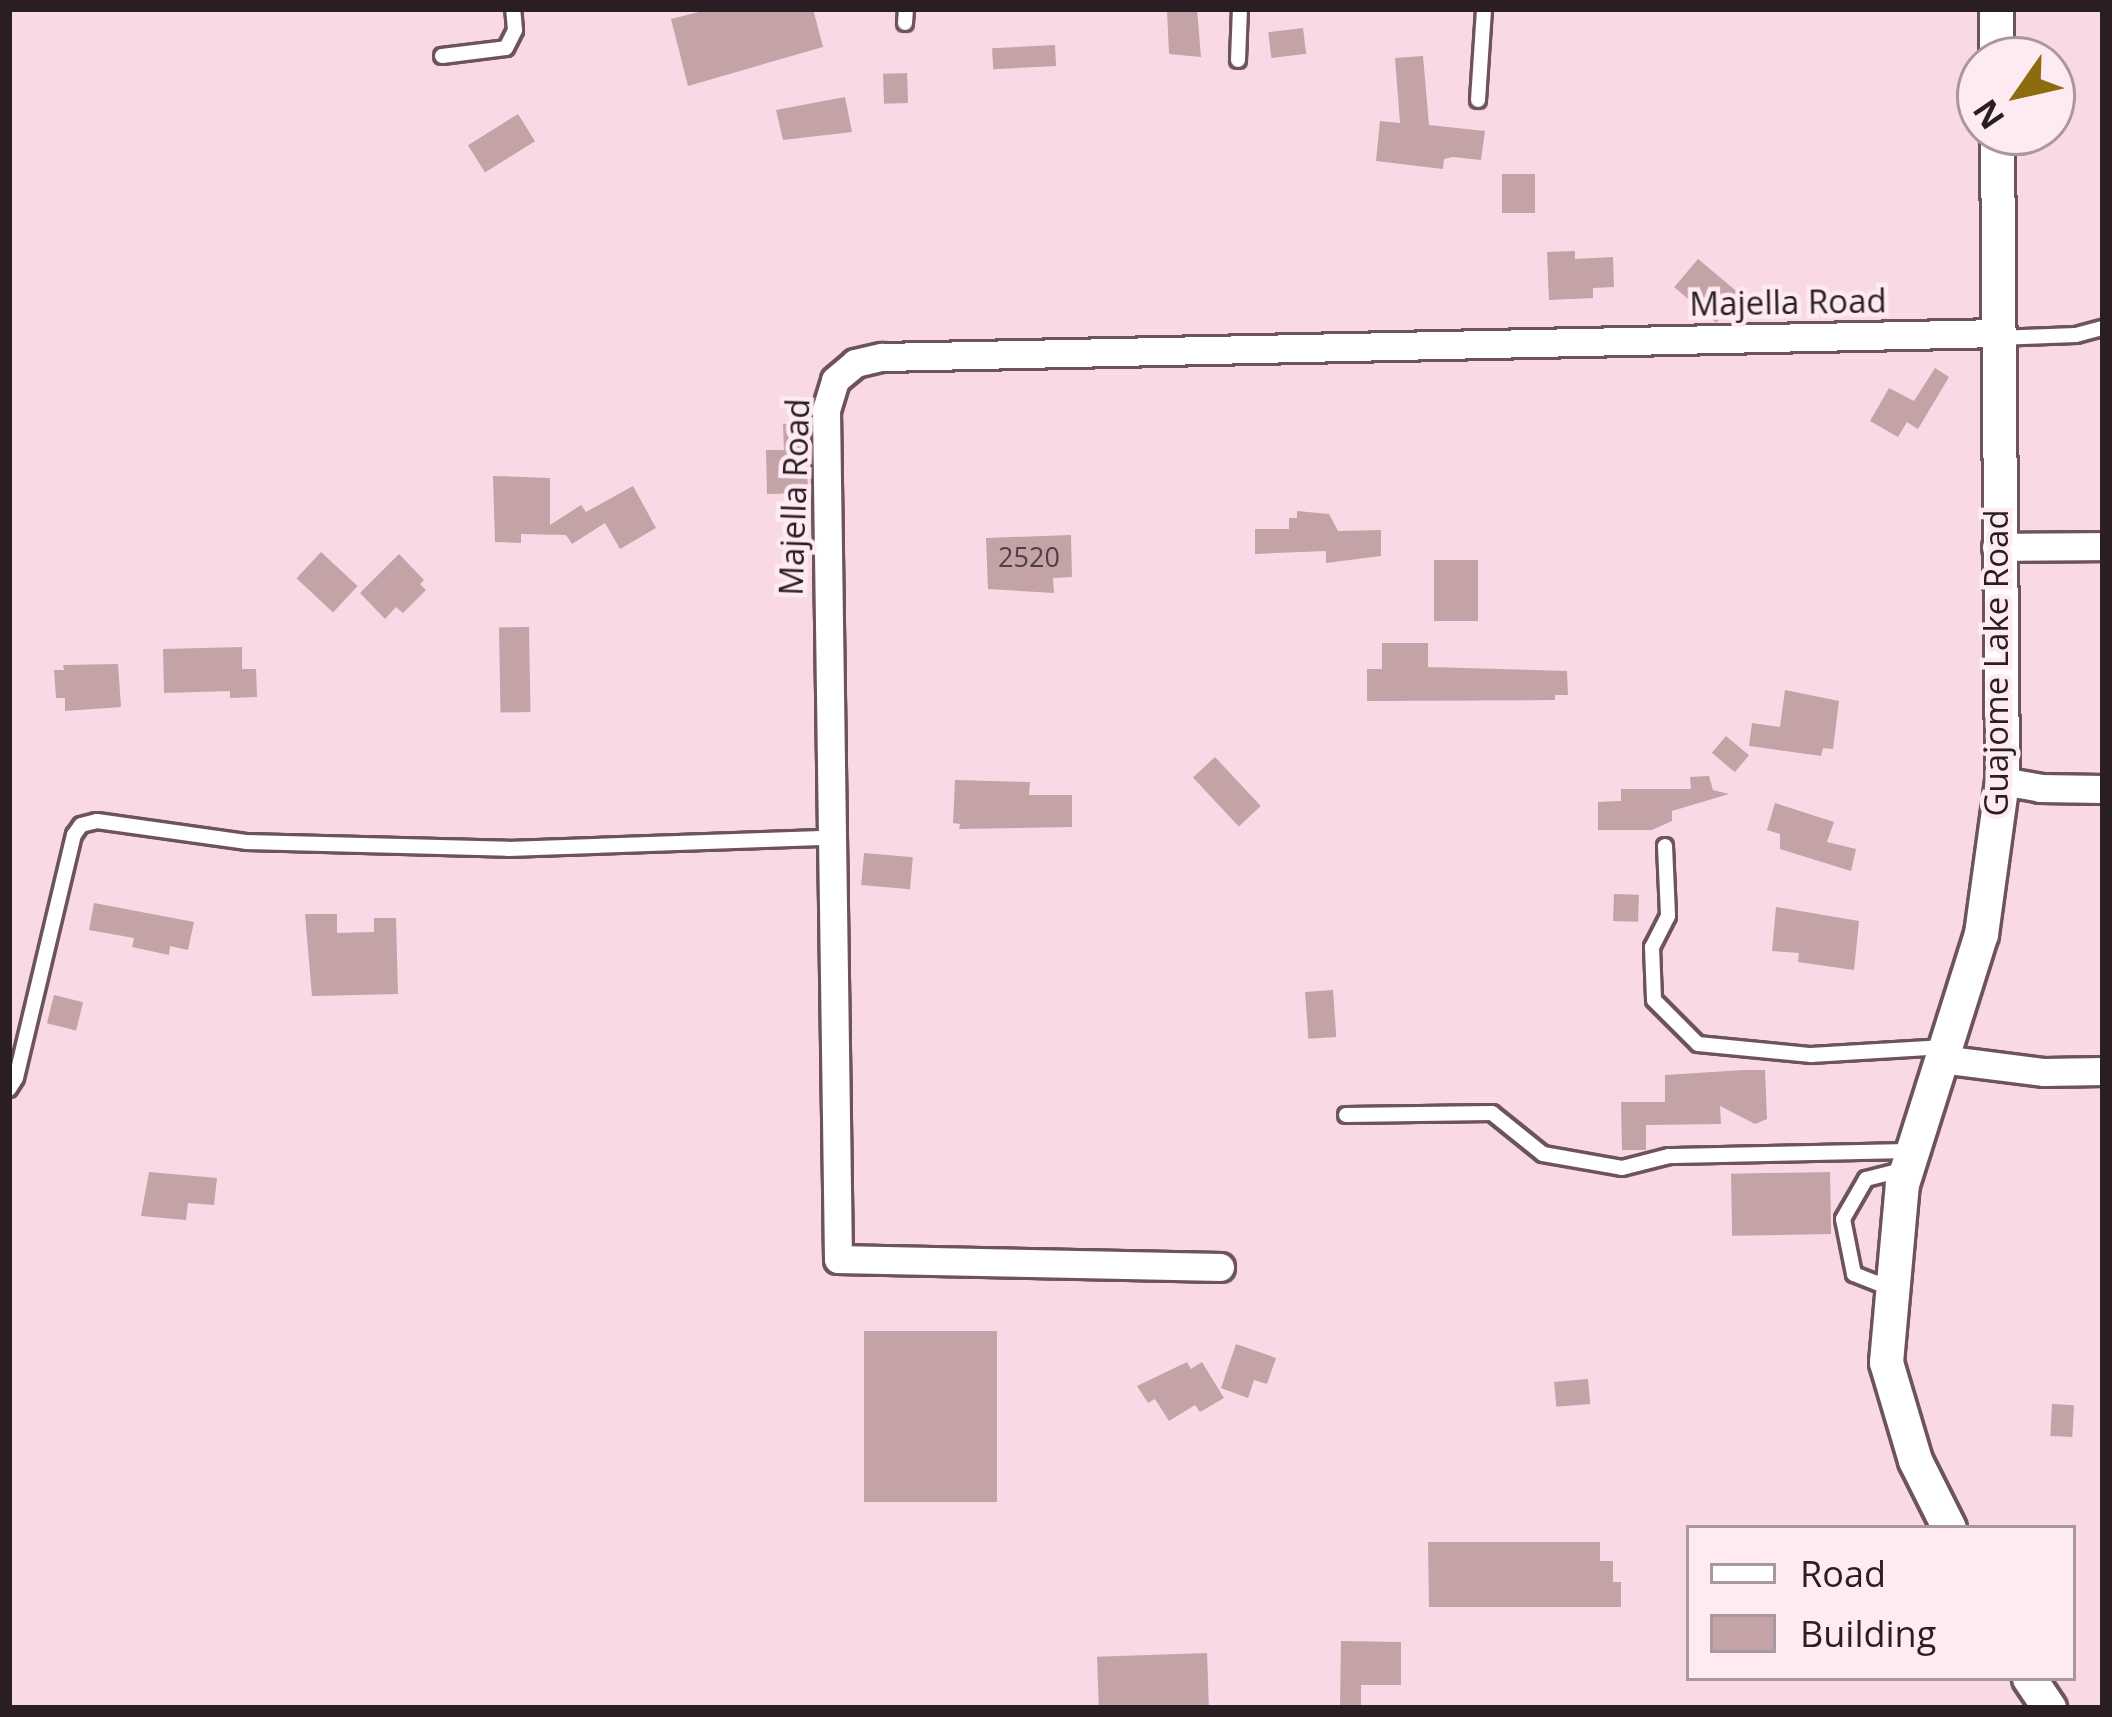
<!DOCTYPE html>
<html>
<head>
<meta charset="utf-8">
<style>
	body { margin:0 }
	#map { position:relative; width:2112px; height:1717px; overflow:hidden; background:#f9d9e5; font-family:"Open Sans",sans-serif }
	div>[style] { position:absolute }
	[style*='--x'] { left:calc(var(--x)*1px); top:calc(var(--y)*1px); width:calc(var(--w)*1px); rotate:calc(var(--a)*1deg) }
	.building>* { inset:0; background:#c3a3a6; transform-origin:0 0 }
	.roads { filter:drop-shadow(3px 0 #6d535e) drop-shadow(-3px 0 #6d535e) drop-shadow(0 3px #6d535e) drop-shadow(0 -3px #6d535e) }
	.service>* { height:14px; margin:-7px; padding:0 7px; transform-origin:7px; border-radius:7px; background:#fff }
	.minor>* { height:27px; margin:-13.5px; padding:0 13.5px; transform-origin:13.5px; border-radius:13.5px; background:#fff }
	.tertiary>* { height:33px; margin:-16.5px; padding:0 16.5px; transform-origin:16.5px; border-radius:16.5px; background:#fff }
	span { translate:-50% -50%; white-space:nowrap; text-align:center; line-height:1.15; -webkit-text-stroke:9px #feeaf2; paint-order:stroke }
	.number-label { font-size:27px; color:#503f44 }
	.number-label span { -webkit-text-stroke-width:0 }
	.street-label { font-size:33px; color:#2a1e23 }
	.frame { position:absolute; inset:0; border:12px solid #2a1e23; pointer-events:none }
	.legend { position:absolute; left:1686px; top:1525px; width:390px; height:156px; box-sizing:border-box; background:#feeaf2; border:3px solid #a9989f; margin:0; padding:15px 21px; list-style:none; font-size:36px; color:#2a1e23 }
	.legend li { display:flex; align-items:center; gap:24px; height:60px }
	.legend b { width:60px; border:3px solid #a9989f }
	.north { position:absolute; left:1956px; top:36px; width:120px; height:120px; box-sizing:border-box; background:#feeaf2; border:3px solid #a9989f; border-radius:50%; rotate:236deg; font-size:33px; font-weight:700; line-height:48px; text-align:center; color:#2a1e23 }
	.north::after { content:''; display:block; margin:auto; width:42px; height:54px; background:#8c6c0e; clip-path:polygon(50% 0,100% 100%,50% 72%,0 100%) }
</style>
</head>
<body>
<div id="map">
	<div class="building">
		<div style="clip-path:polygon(711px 9px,813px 9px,823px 47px,688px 86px,671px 19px)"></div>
		<div style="clip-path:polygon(1167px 9px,1197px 9px,1201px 57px,1169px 54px)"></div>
		<div style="left:1303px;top:28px;width:26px;height:35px;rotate:83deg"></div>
		<div style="left:1055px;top:45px;width:21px;height:63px;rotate:87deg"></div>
		<div style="clip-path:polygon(1423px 56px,1429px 125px,1485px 131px,1481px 160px,1453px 157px,1444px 159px,1443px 169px,1376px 161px,1380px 121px,1400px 123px,1395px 58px)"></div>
		<div style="left:907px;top:73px;width:30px;height:24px;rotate:88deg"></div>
		<div style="clip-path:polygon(845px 97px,852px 132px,783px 140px,776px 110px)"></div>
		<div style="left:518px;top:114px;width:32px;height:59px;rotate:58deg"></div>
		<div style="left:1502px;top:174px;width:33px;height:39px"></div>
		<div style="clip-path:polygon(1575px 251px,1575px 259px,1613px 257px,1614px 287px,1593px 288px,1593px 298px,1549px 300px,1547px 252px)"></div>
		<div style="left:1698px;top:259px;width:55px;height:37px;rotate:40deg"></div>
		<div style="clip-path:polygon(1935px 368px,1949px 377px,1918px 429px,1907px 422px,1898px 437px,1870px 421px,1889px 388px,1914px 401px)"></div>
		<div style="clip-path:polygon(806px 423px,808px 493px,767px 494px,766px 450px,784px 450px,783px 424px)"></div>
		<div style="clip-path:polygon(493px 476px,550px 478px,550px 525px,581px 505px,586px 512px,633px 486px,656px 528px,620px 549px,605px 523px,572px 544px,566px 535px,521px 534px,521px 543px,495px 542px)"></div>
		<div style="clip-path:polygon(1297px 511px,1329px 514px,1338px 531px,1381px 530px,1381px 556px,1326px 563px,1326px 551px,1255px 554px,1255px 529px,1289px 529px,1289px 518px,1297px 518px)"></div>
		<div style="clip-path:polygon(1071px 535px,1072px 577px,1053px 578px,1054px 593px,988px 589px,986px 538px)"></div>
		<div style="left:321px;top:552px;width:50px;height:36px;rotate:43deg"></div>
		<div style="clip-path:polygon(399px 554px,424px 580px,420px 584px,426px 590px,403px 613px,396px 607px,385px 619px,360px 593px)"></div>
		<div style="left:1434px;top:560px;width:44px;height:61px"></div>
		<div style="left:529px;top:627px;width:85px;height:30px;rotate:89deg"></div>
		<div style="clip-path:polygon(1382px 643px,1428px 643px,1428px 667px,1567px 671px,1568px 695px,1555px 695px,1555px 700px,1367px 701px,1367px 669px,1382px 669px)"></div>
		<div style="clip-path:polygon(242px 647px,242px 669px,256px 669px,257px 697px,230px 698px,230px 691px,164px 693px,163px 649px)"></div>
		<div style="clip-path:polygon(118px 664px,121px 707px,65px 711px,65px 698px,56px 698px,54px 670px,64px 670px,63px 665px)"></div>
		<div style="clip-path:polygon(1785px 690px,1839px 701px,1833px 749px,1823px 748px,1821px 756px,1749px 746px,1752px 723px,1780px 727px)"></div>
		<div style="left:1726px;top:736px;width:30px;height:22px;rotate:40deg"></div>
		<div style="left:1215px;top:757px;width:67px;height:30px;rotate:47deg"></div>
		<div style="clip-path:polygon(1709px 776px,1713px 790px,1729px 794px,1672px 811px,1672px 821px,1652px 830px,1598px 830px,1598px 802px,1621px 801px,1621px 789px,1691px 789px,1690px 777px)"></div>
		<div style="clip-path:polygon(955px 780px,1030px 782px,1029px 795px,1072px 795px,1072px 827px,959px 829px,960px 824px,953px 823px)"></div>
		<div style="clip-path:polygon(1775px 803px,1834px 822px,1827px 842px,1856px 849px,1851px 871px,1780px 849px,1780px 834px,1767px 830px)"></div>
		<div style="left:864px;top:853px;width:49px;height:32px;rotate:5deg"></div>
		<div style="left:1614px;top:894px;width:25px;height:27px;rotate:2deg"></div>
		<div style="clip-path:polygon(94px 903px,194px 922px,188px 950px,170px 946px,169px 955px,132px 947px,134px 938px,89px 930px)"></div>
		<div style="clip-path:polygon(1776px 907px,1859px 921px,1854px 970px,1798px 962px,1799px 953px,1772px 951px)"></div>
		<div style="clip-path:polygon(305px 914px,337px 914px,337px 933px,374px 932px,374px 918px,396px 918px,398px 994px,312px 996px)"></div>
		<div style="left:1333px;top:990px;width:47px;height:28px;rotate:86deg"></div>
		<div style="left:54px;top:995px;width:30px;height:29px;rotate:14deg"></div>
		<div style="clip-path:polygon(1744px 1070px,1765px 1070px,1767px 1119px,1755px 1124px,1720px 1106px,1721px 1124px,1646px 1125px,1646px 1150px,1622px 1150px,1621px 1102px,1665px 1102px,1665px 1075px)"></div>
		<div style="clip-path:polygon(149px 1172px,217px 1178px,214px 1205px,188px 1203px,186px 1220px,141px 1216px)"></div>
		<div style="left:1830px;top:1172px;width:62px;height:99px;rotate:89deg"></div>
		<div style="left:864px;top:1331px;width:133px;height:171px"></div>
		<div style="clip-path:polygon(1236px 1344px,1276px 1358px,1267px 1384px,1254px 1380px,1248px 1398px,1221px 1388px)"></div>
		<div style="clip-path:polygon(1187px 1362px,1191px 1369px,1202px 1362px,1224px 1398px,1200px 1412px,1195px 1405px,1169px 1421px,1155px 1399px,1148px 1403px,1137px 1386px)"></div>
		<div style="left:1588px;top:1379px;width:25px;height:34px;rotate:85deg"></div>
		<div style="left:2052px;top:1404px;width:22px;height:32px;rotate:3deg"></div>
		<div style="clip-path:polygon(1428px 1542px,1600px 1542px,1600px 1561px,1613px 1561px,1613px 1582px,1621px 1582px,1621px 1607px,1429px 1607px)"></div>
		<div style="clip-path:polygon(1341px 1641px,1401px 1642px,1401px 1685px,1361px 1685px,1361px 1708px,1340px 1708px)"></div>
		<div style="left:1207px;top:1653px;width:55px;height:110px;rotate:88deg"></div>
	</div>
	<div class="roads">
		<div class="service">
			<div style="--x:905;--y:23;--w:14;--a:-86"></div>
			<div style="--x:442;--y:56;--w:64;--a:-7.1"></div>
			<div style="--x:506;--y:48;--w:20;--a:-63"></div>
			<div style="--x:515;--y:30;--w:21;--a:-95"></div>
			<div style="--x:1238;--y:60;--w:51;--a:-87.8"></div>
			<div style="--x:1478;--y:100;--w:91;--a:-86.2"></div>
			<div style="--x:1997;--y:338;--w:79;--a:-2.2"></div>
			<div style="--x:2076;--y:335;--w:28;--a:-15"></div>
			<div style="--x:1665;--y:846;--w:70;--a:87.5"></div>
			<div style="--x:1668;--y:916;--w:35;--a:117"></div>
			<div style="--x:1652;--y:947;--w:53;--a:87.8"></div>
			<div style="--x:1654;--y:1000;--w:62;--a:45"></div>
			<div style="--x:1698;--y:1044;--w:114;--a:5.6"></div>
			<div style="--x:1811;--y:1055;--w:134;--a:-3.4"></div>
			<div style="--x:9;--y:1089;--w:13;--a:-58"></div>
			<div style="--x:16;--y:1078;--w:250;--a:-76.6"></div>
			<div style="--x:74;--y:835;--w:12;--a:-55"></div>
			<div style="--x:81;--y:825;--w:16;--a:-14"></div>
			<div style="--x:97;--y:821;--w:150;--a:8"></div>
			<div style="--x:246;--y:842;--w:262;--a:1.5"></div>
			<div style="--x:508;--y:849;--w:320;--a:-2"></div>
			<div style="--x:1346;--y:1115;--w:146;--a:-0.8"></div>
			<div style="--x:1492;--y:1113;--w:65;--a:38.8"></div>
			<div style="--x:1543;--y:1154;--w:80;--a:10"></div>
			<div style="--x:1622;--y:1168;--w:49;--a:-14.3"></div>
			<div style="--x:1669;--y:1156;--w:243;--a:-1.2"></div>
			<div style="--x:1892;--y:1289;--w:41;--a:-158.5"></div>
			<div style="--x:1854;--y:1274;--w:56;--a:-101.3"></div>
			<div style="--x:1843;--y:1219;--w:46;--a:-60.1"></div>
			<div style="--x:1866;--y:1179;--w:41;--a:-14"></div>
		</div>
		<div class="minor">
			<div style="--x:1996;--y:547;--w:107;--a:-0.5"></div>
			<div style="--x:2002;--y:781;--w:39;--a:10"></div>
			<div style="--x:2040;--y:788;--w:63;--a:0.9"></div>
			<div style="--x:1941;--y:1059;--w:104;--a:7.2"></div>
			<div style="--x:2044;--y:1072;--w:59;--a:-1"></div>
			<div style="--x:1220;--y:1267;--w:382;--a:-178.8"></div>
			<div style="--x:838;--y:1259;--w:849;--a:-90.81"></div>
			<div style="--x:826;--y:410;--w:31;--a:-73"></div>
			<div style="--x:835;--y:380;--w:26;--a:-40"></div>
			<div style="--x:855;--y:363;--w:28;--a:-13"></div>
			<div style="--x:882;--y:357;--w:1115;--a:-1.23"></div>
		</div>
		<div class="tertiary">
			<div style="--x:1996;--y:9;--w:51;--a:90"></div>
			<div style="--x:1949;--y:1528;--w:76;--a:-116.6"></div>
			<div style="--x:1915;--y:1460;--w:102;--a:-106.5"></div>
			<div style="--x:1886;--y:1362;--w:179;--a:-84.9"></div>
			<div style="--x:1902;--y:1184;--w:262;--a:-72.5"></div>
			<div style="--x:1981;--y:934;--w:154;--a:-82.2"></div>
			<div style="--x:2002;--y:781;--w:649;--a:-90.44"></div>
			<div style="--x:2029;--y:1678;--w:36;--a:56"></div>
		</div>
	</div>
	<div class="number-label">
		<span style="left:1029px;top:557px">2520</span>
	</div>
	<div class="street-label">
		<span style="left:1788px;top:302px;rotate:-1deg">Majella Road</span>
		<span style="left:794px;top:497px;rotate:-88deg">Majella Road</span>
		<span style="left:1996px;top:663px;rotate:-90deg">Guajome Lake Road</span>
	</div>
	<div class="frame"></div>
	<ul class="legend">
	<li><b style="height:15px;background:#fff"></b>Road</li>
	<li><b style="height:33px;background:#c3a3a6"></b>Building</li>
	</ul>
	<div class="north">N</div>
</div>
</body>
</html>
